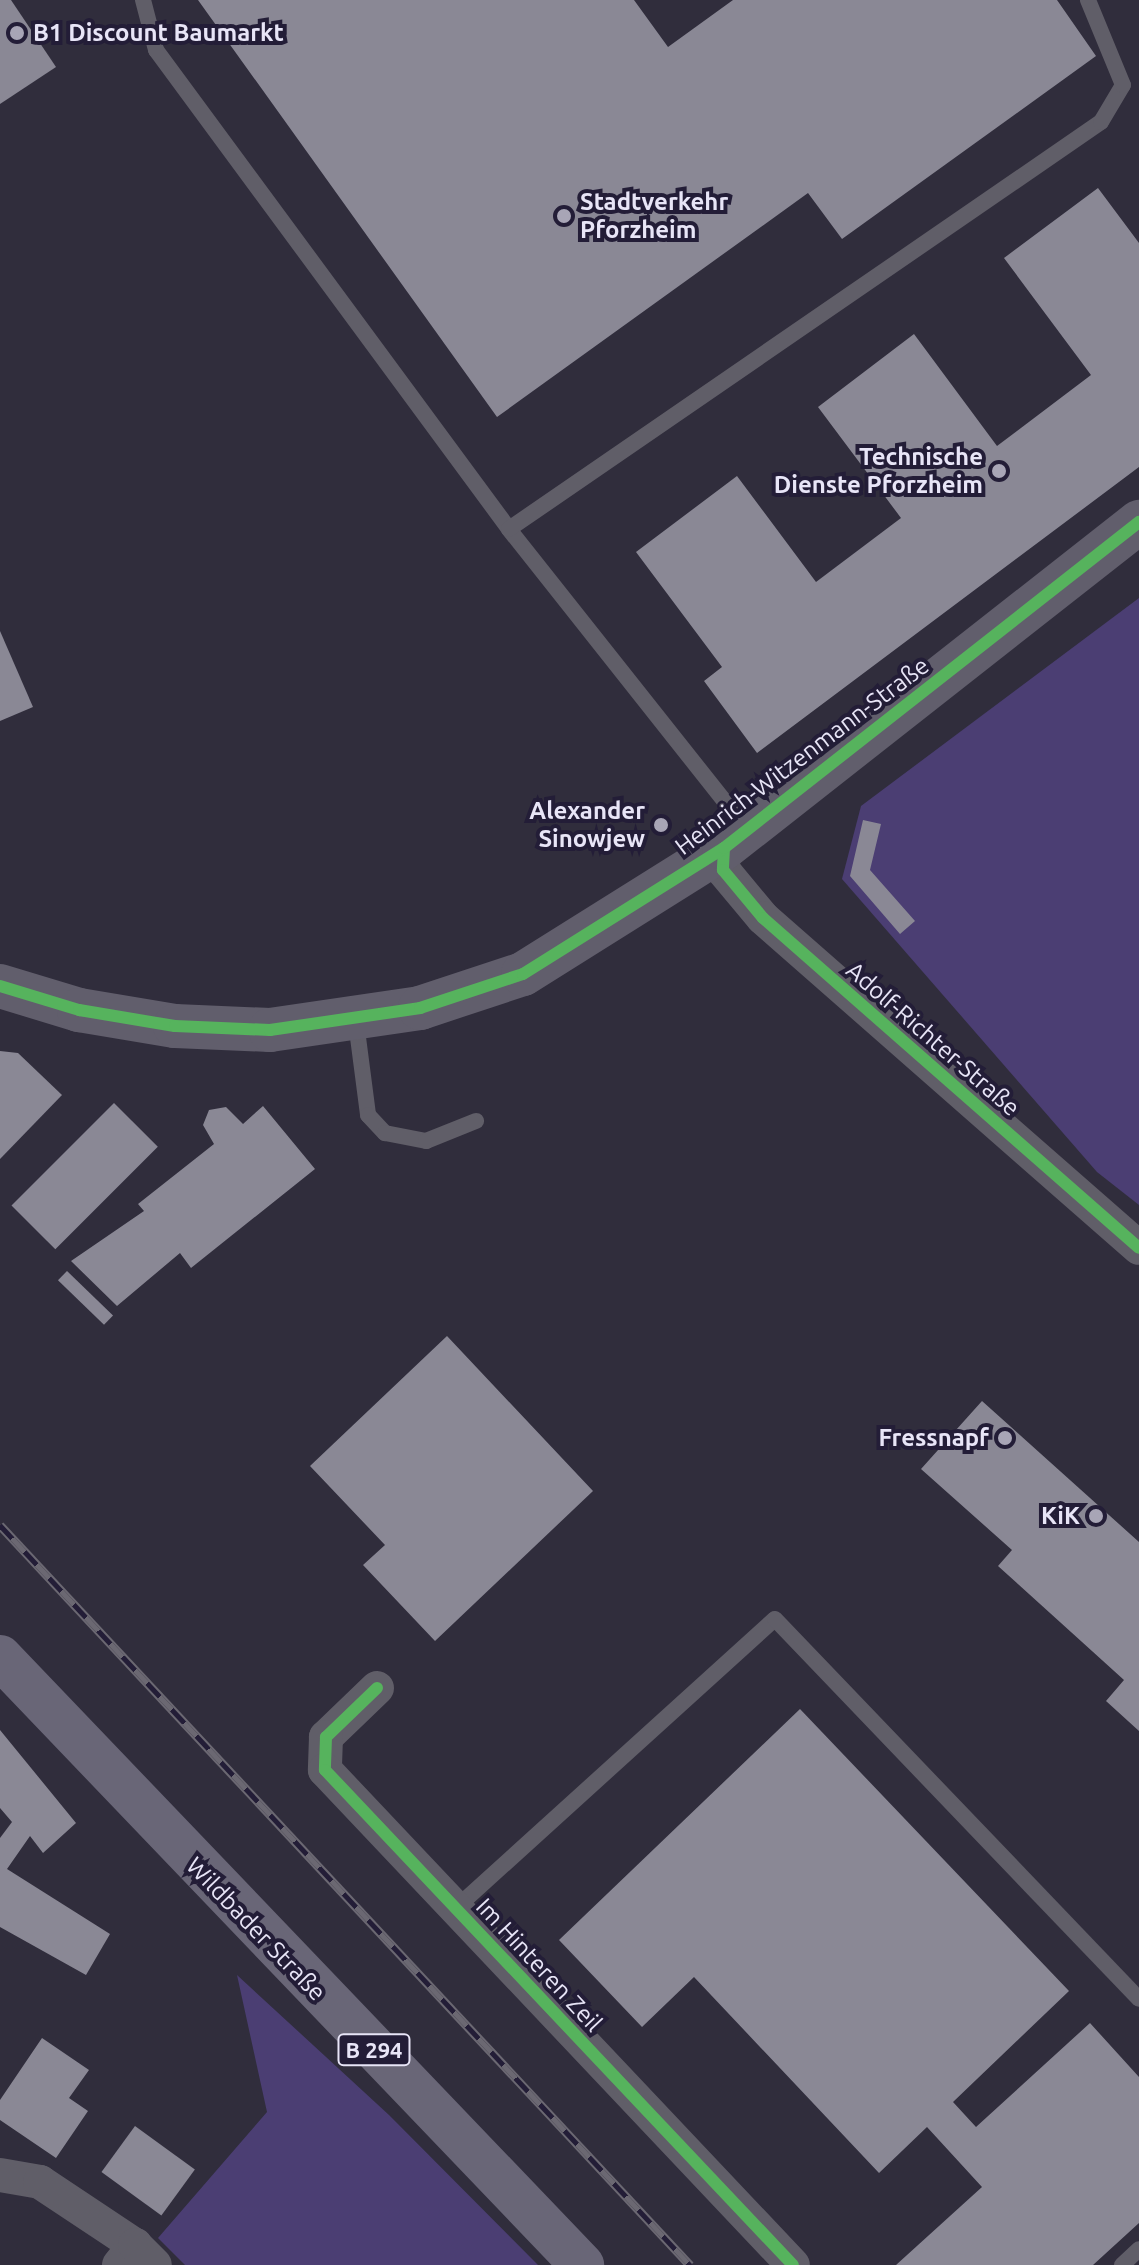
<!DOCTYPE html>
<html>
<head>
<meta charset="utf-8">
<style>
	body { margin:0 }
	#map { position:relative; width:1139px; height:2265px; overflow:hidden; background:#302d3c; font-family:Ubuntu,sans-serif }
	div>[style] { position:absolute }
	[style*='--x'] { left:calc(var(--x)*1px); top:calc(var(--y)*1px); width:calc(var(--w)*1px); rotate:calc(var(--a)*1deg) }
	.green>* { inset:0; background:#4b3e73 }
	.building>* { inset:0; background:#8a8895; transform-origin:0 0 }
	.lane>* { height:16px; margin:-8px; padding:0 8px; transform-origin:8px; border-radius:8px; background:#605e68 }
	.street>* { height:34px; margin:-17px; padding:0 17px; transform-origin:17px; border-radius:17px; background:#605e68 }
	.secondary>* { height:44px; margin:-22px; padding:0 22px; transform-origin:22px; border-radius:22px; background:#615e6c }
	.primary>* { height:44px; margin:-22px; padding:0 22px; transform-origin:22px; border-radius:22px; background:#696677 }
	.rail>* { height:9px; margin-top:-4.5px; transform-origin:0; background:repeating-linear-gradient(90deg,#231d37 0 18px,#6b6872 0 36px); box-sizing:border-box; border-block:2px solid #6b6872 }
	.cycleway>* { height:12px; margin:-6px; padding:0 6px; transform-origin:6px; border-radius:6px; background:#56b35d }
	.dots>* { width:22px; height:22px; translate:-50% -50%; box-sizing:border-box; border:4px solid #231d37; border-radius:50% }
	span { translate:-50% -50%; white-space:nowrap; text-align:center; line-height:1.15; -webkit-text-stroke:8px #231d37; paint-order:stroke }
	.shield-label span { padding:2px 6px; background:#231d37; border:2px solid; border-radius:6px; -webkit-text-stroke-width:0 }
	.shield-label { font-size:22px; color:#e8e5f7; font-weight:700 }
	.poi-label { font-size:24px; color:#e8e5f7; font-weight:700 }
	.left { translate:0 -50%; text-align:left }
	.right { translate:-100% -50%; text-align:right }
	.street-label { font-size:24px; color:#e8e5f7 }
</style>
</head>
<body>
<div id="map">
	<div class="green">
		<div style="clip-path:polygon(1139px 598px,1139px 1205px,1097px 1172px,842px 879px,861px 806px)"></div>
		<div style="clip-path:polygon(237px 1975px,389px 2115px,538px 2265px,185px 2265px,158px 2238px,267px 2112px)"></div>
	</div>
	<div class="building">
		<div style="clip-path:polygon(0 0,11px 0,56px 67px,0 104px)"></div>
		<div style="clip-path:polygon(198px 0,634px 0,668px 47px,733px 0,1057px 0,1096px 56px,842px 239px,808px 193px,497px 417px)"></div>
		<div style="clip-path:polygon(1098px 188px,1139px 243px,1139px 467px,757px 753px,704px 681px,722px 667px,636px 552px,737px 476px,816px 582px,901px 518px,818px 407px,914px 334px,997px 446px,1091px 375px,1004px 258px)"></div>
		<div style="clip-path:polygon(0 631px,33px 707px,0 721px)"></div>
		<div style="clip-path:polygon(863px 820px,881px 824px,870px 870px,915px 921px,900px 934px,850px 876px)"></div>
		<div style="clip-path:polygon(0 1051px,18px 1053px,62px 1095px,0 1159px)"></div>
		<div style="left:114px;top:1103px;width:62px;height:145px;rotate:45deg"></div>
		<div style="clip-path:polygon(263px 1106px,315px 1169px,191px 1268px,180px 1253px,117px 1306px,71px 1261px,144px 1211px,138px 1204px,214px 1144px,203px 1125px,209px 1110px,226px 1107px,243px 1124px)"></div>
		<div style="left:67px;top:1271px;width:64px;height:13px;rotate:44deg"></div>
		<div style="clip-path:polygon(447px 1336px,593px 1491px,435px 1641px,363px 1565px,385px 1545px,310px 1466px)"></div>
		<div style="clip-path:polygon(982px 1401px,1139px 1542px,1139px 1731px,1106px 1701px,1124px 1680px,998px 1566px,1012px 1550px,921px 1469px)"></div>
		<div style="clip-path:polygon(800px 1709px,1069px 1991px,953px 2102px,976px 2127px,1090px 2023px,1139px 2077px,1139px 2223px,1093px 2265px,896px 2265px,982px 2187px,927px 2127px,879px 2173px,694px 1977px,642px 2027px,559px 1940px)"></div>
		<div style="clip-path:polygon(0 1730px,76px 1823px,43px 1853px,30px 1836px,7px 1869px,110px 1934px,86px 1975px,0 1927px,0 1838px,12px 1822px,0 1808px)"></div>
		<div style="clip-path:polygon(42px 2038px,89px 2070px,69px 2098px,88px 2111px,56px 2158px,0 2120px,0 2100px)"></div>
		<div style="left:135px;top:2126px;width:74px;height:57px;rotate:36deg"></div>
	</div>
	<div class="lane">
		<div style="--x:143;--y:0;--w:52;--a:75.4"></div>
		<div style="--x:156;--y:50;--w:595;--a:53.61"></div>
		<div style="--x:745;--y:827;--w:380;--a:-128.4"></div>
		<div style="--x:509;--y:529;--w:718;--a:-34.51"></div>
		<div style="--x:1101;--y:122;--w:43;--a:-59.3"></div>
		<div style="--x:1123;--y:85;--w:92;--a:-112.4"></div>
		<div style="--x:356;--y:1022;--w:94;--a:82.6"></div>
		<div style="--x:368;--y:1115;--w:25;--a:47"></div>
		<div style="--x:385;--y:1133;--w:42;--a:11"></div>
		<div style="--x:426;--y:1141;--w:54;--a:-21.8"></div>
		<div style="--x:456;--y:1908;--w:430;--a:-42.2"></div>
		<div style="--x:775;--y:1619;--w:526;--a:46.23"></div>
		<div style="--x:1122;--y:2265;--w:23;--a:-43"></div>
	</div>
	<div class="street">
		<div style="--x:724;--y:848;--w:22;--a:93"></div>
		<div style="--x:723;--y:870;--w:62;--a:50.2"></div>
		<div style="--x:763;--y:918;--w:500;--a:41.27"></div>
		<div style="--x:377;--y:1688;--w:71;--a:136.1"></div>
		<div style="--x:326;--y:1737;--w:33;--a:92"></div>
		<div style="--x:325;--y:1770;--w:681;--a:46.61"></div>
		<div style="--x:0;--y:2175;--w:41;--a:9.9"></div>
		<div style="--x:40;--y:2182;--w:114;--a:33.6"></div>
		<div style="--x:119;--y:2265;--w:26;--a:-51"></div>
		<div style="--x:135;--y:2245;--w:28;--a:45"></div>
	</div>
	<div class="secondary">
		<div style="--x:0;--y:986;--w:83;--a:16.9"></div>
		<div style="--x:79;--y:1010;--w:97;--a:9.5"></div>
		<div style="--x:175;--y:1026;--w:95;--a:2.4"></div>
		<div style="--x:270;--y:1030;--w:152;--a:-8.3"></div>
		<div style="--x:420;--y:1008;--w:108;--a:-18.3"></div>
		<div style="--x:523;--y:974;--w:237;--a:-32.1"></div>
		<div style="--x:724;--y:848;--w:528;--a:-38.15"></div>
	</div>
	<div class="primary">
		<div style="--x:0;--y:1657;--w:842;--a:46.25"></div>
	</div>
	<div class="rail">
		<div style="--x:0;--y:1525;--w:1012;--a:47"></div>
	</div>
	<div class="cycleway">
		<div style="--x:724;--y:848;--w:22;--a:93"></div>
		<div style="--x:723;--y:870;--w:62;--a:50.2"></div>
		<div style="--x:763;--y:918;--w:500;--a:41.27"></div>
		<div style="--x:0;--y:986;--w:83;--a:16.9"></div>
		<div style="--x:79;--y:1010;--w:97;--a:9.5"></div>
		<div style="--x:175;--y:1026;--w:95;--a:2.4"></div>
		<div style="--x:270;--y:1030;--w:152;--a:-8.3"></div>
		<div style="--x:420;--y:1008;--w:108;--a:-18.3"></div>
		<div style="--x:523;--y:974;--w:237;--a:-32.1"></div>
		<div style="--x:724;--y:848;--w:528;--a:-38.15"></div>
		<div style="--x:377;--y:1688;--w:71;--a:136.1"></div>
		<div style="--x:326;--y:1737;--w:33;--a:92"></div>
		<div style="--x:325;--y:1770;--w:681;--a:46.61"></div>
	</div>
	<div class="dots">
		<div style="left:17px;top:33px;background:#a8a5b6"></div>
		<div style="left:564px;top:216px;background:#a8a5b6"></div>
		<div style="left:999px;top:471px;background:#a8a5b6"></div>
		<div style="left:661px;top:825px;background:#a8a5b6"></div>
		<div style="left:1005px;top:1438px;background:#a8a5b6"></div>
		<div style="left:1096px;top:1516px;background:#a8a5b6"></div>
	</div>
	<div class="shield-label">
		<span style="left:374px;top:2050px">B 294</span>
	</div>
	<div class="poi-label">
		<span class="left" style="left:33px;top:33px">B1 Discount Baumarkt</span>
		<span class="left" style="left:580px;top:216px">Stadtverkehr<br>Pforzheim</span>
		<span class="right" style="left:983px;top:471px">Technische<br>Dienste Pforzheim</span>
		<span class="right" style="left:645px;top:825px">Alexander<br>Sinowjew</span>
		<span class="right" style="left:989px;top:1438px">Fressnapf</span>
		<span class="right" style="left:1080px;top:1516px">KiK</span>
	</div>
	<div class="street-label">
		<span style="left:802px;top:756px;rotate:-37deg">Heinrich-Witzenmann-Straße</span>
		<span style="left:933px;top:1039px;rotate:41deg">Adolf-Richter-Straße</span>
		<span style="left:256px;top:1929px;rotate:46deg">Wildbader Straße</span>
		<span style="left:539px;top:1965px;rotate:47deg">Im Hinteren Zeil</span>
	</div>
</div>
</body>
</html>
